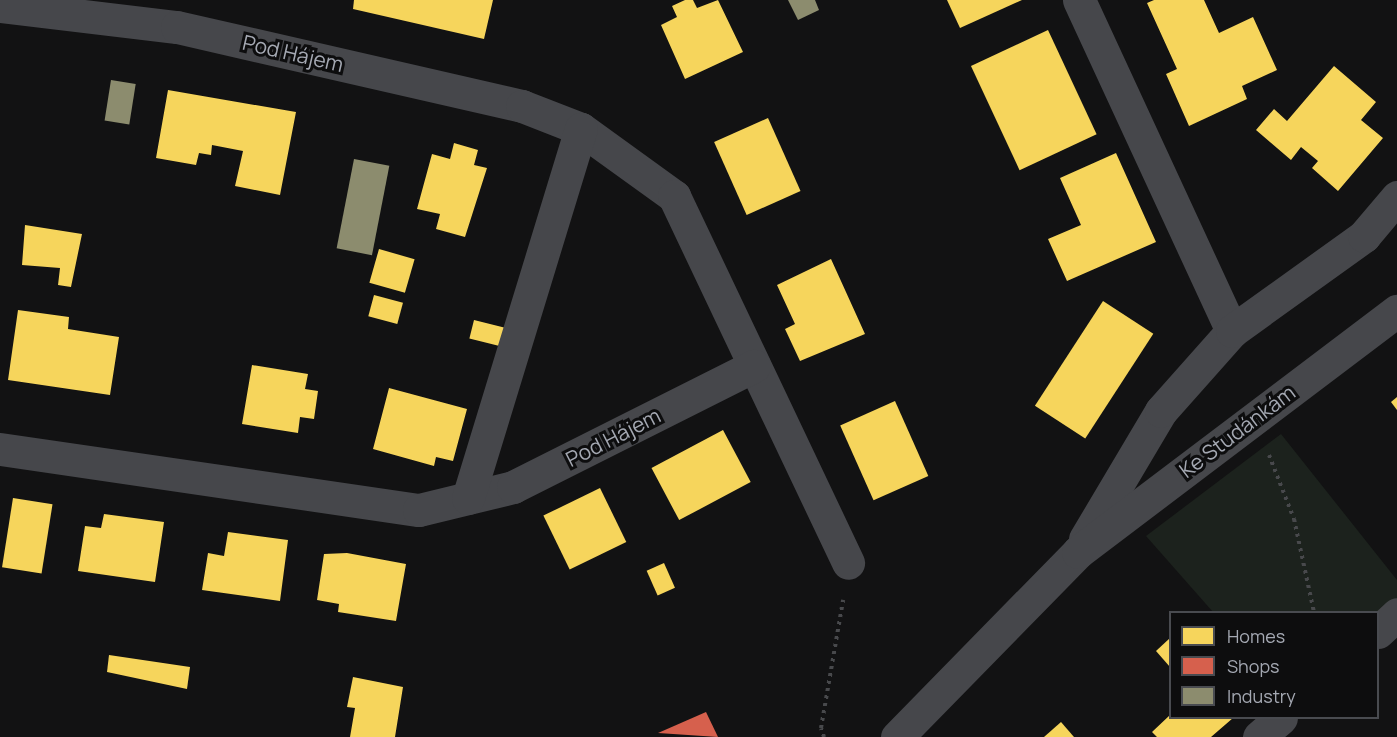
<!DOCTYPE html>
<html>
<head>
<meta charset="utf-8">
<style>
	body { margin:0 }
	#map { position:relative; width:1397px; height:737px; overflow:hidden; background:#121213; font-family:Manrope,sans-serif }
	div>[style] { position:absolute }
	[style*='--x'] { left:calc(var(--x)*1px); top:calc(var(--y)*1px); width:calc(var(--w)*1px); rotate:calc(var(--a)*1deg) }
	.green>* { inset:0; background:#1c221d }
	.homes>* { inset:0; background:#f6d55c; transform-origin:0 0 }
	.shops>* { inset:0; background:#d6604d }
	.industry>* { inset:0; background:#8c8c6e; transform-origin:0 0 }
	.path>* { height:4px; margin-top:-2px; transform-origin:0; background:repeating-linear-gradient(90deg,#48494c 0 3px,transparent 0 7.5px) }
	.minor>* { height:33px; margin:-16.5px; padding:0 16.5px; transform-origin:16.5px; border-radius:16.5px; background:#46474b }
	span { translate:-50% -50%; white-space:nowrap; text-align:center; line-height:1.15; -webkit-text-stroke:6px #0d0d0e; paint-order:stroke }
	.street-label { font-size:21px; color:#a4a8b2 }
	.legend { position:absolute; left:1169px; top:611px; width:210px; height:108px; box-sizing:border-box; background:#0d0d0e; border:2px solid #494b50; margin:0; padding:8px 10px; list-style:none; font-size:18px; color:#a4a8b2 }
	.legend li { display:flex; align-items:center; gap:12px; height:30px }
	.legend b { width:30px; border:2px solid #494b50 }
</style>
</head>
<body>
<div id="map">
	<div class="green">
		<div style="clip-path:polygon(1281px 434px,1397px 580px,1397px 614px,1213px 612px,1146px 536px)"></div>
	</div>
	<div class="homes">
		<div style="clip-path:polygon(354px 0,493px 0,484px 39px,353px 9px)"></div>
		<div style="clip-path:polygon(685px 0,693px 0,697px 8px,718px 0,743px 52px,685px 79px,661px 25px,677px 17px,672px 6px)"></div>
		<div style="clip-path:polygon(947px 0,1022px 0,960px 28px)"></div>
		<div style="clip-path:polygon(1154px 0,1204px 0,1219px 33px,1253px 17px,1277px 70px,1242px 86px,1247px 99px,1189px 126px,1166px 74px,1177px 69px,1147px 3px)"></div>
		<div style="left:1048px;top:30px;width:115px;height:85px;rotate:65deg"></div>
		<div style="clip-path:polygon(1334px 66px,1376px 102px,1361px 120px,1383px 138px,1338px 191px,1312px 168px,1318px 161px,1301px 147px,1291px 160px,1256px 130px,1274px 109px,1287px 121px)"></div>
		<div style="clip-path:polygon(168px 90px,296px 112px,280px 195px,235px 186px,243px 151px,212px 145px,211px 155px,199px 153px,196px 165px,156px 158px)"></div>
		<div style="left:768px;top:118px;width:80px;height:59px;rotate:66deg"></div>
		<div style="clip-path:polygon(454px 143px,478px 150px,474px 165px,487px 168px,465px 237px,436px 229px,440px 214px,417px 209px,432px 154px,450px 159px)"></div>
		<div style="clip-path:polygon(1116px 153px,1156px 242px,1067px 281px,1048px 239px,1081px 225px,1060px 178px)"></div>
		<div style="clip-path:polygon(25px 225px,82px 234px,71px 287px,58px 285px,60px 268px,22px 265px)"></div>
		<div style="left:379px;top:249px;width:37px;height:35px;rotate:16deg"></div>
		<div style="clip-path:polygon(831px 259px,865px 334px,800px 361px,785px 329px,795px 324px,777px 285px)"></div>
		<div style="left:374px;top:295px;width:30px;height:22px;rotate:15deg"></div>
		<div style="left:1103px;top:301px;width:60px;height:125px;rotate:33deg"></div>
		<div style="clip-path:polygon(18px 310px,69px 317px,68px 329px,119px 337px,110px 395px,8px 380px)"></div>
		<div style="left:474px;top:320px;width:33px;height:19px;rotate:14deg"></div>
		<div style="clip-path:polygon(252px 365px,308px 374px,305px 389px,318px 391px,314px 419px,300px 417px,298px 433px,242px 424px)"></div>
		<div style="clip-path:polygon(389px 388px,467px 409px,453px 461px,436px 457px,434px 466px,373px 449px)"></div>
		<div style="clip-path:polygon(1397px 397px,1397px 410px,1391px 402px)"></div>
		<div style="left:895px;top:401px;width:82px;height:60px;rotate:66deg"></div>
		<div style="left:723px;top:430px;width:59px;height:81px;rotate:62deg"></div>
		<div style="left:600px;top:488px;width:60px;height:63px;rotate:64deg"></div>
		<div style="left:13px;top:498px;width:40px;height:70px;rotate:9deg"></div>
		<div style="clip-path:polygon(104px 514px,164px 522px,155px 582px,78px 571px,85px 526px,101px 528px)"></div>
		<div style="clip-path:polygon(228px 532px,288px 540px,280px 601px,202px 590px,208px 553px,224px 556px)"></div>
		<div style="clip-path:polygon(347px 553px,406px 564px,396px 621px,338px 612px,339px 604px,317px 600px,324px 554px)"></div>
		<div style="left:664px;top:563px;width:27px;height:19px;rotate:66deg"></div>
		<div style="clip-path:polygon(1170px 638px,1170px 667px,1156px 651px)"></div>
		<div style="clip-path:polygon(109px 655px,190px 667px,187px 689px,107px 672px)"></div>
		<div style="clip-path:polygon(353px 677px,403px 687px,395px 737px,350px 737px,355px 708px,347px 707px)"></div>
		<div style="clip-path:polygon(1170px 715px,1170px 718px,1233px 718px,1211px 737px,1157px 737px,1152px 732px)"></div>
		<div style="clip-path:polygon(1061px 722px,1074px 737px,1044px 737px)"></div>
	</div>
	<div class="shops">
		<div style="clip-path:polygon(706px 712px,718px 737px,658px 733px)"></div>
	</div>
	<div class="industry">
		<div style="clip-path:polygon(788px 0,815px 0,819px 10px,798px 20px)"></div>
		<div style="left:111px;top:80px;width:25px;height:41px;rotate:9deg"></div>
		<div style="left:354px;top:159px;width:36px;height:91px;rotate:11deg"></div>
	</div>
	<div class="path">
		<div style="--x:1269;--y:455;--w:69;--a:68.7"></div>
		<div style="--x:1294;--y:519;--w:95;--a:77.9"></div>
		<div style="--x:824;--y:737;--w:9;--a:-108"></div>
		<div style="--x:821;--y:728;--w:130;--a:-80.2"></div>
	</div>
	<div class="minor">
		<div style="--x:1079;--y:0;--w:365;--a:65.2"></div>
		<div style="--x:0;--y:6;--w:178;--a:6.8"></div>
		<div style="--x:177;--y:27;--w:354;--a:12.9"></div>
		<div style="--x:522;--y:106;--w:63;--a:21.3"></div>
		<div style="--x:581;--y:129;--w:115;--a:35.8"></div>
		<div style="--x:674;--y:196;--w:406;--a:64.6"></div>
		<div style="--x:0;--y:449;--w:423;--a:8.3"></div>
		<div style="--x:419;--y:510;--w:97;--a:-13.7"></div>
		<div style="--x:513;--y:487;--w:270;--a:-26.7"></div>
		<div style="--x:468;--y:498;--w:386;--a:-73"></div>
		<div style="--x:1085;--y:539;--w:149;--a:-59.3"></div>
		<div style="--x:1161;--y:411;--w:107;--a:-48.4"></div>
		<div style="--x:1232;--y:331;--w:163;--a:-35.7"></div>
		<div style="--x:1364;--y:236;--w:51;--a:-49.8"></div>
		<div style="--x:1378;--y:632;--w:26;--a:-43"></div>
		<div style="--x:897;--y:737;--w:259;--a:-45.6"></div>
		<div style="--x:1078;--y:552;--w:400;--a:-37.1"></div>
		<div style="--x:1259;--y:737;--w:29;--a:-41"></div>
	</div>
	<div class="street-label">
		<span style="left:293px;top:53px;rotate:13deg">Pod Hájem</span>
		<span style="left:1237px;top:431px;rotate:-37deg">Ke Studánkám</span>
		<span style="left:613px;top:437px;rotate:-27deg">Pod Hájem</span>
	</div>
	<ul class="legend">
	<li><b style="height:16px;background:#f6d55c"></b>Homes</li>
	<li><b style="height:16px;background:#d6604d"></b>Shops</li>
	<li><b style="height:16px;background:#8c8c6e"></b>Industry</li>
	</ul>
</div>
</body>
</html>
